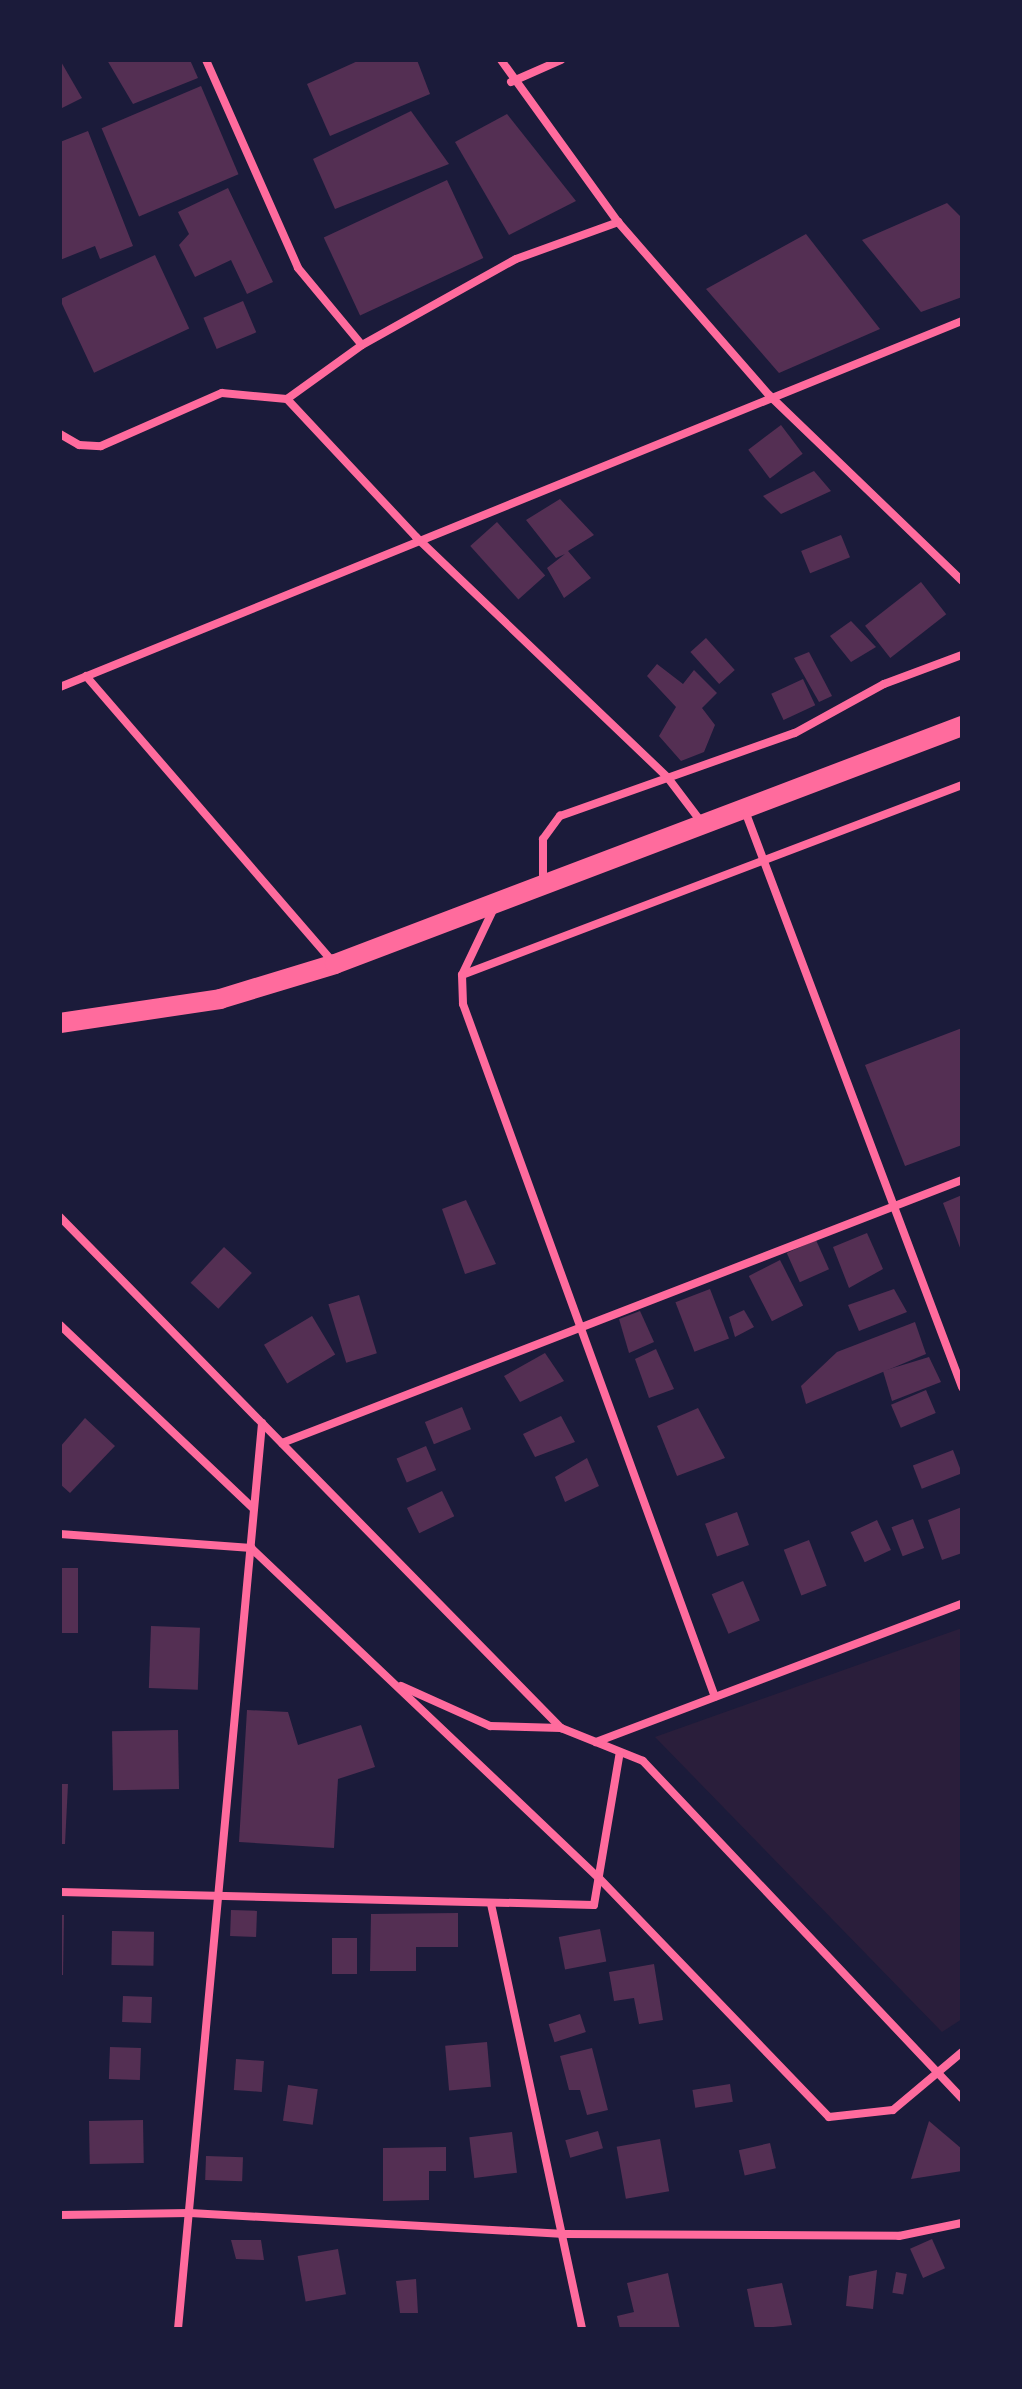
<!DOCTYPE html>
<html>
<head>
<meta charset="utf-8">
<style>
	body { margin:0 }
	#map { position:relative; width:1022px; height:2389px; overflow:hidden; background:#1b1b3a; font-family:"Asap Condensed",sans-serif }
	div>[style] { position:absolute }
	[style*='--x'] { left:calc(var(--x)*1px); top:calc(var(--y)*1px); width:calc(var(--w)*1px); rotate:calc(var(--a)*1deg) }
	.green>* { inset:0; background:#2a1e3b }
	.building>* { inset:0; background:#542f53; transform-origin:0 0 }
	.minor>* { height:8px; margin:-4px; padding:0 4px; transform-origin:4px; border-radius:4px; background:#ff6b9d }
	.trunk>* { height:20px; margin:-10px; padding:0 10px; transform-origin:10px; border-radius:10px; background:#ff6b9d }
	span { translate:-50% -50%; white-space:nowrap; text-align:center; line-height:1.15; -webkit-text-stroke:8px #1b1b3a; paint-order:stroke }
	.frame { position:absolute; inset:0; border:62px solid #1b1b3a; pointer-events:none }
</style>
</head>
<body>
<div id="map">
	<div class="green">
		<div style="clip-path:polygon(962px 1628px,962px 2019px,942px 2032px,655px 1737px)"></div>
	</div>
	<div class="building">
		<div style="clip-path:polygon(60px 60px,82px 98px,60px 109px)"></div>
		<div style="clip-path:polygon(107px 60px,190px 60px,198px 78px,133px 104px)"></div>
		<div style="clip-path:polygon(360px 60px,417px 60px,430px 94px,330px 136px,307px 84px)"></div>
		<div style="left:201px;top:86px;width:96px;height:108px;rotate:67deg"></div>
		<div style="clip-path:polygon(411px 111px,449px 164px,335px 209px,313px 159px)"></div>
		<div style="clip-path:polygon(507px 114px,576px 201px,509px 235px,455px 142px)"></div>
		<div style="clip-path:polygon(88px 131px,133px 246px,100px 259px,95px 246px,60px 260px,60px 142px)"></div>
		<div style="left:447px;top:180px;width:86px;height:136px;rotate:65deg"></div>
		<div style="clip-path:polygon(228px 188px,273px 282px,247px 294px,231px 260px,195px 277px,179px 245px,189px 234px,178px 212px)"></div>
		<div style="clip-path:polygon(947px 203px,962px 218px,962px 297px,921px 312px,862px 240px)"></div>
		<div style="clip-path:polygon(806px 234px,880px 329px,779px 373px,706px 289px)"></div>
		<div style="left:155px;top:255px;width:81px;height:105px;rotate:65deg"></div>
		<div style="left:243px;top:301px;width:34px;height:43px;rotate:67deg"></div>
		<div style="left:781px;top:425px;width:36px;height:41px;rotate:53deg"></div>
		<div style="clip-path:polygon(814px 471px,831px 491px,781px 514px,763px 496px)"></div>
		<div style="clip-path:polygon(560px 499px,594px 535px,568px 551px,591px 578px,564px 598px,547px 568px,565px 554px,556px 558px,526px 520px)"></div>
		<div style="left:497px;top:522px;width:72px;height:36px;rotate:48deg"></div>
		<div style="left:841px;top:535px;width:24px;height:43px;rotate:68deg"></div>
		<div style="left:921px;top:582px;width:41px;height:71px;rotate:52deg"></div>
		<div style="clip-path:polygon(851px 621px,876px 647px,851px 662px,830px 636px)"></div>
		<div style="left:706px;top:638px;width:43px;height:21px;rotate:48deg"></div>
		<div style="clip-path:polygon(809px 652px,832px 696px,819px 702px,794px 658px)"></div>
		<div style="clip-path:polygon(657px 664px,683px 684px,694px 670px,717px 693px,702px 708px,715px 725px,704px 752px,681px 761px,659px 736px,676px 707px,647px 676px)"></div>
		<div style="left:803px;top:679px;width:29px;height:35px;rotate:65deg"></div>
		<div style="clip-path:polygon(962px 1028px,962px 1145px,905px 1166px,865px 1065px)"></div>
		<div style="clip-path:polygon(962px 1195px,962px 1253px,943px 1203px)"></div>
		<div style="clip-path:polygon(466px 1200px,496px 1264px,465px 1274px,442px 1209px)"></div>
		<div style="clip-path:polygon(867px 1233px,883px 1269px,849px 1288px,833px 1247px)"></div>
		<div style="left:816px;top:1240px;width:32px;height:32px;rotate:66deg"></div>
		<div style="left:224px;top:1247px;width:38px;height:49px;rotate:43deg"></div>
		<div style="left:780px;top:1260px;width:51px;height:35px;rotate:63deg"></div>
		<div style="left:710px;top:1289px;width:53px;height:37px;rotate:69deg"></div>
		<div style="clip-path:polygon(894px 1289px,907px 1312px,859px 1331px,848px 1305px)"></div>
		<div style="left:359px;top:1295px;width:61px;height:32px;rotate:73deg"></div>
		<div style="clip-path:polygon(744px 1310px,754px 1327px,735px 1337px,729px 1317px)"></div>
		<div style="clip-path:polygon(640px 1311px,654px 1342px,629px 1353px,619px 1319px)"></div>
		<div style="left:312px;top:1316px;width:45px;height:56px;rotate:59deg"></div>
		<div style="clip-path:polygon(915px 1322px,926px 1354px,806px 1404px,801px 1386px,837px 1352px)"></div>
		<div style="clip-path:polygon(656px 1349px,674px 1389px,649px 1398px,635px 1359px)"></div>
		<div style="clip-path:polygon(545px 1353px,564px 1381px,520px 1402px,504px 1376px)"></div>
		<div style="clip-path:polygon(929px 1357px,941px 1382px,892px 1401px,883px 1371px)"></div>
		<div style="left:926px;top:1390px;width:25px;height:38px;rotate:67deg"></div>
		<div style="left:462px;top:1407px;width:24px;height:40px;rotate:68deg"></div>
		<div style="clip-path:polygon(698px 1408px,725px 1458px,677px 1476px,657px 1426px)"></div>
		<div style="clip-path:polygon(561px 1416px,575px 1442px,535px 1457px,523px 1434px)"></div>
		<div style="clip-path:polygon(85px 1418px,115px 1446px,70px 1493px,60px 1484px,60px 1447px)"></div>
		<div style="left:426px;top:1446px;width:26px;height:32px;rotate:67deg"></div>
		<div style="left:953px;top:1450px;width:25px;height:43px;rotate:69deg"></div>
		<div style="clip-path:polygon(587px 1458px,599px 1486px,565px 1502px,555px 1477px)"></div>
		<div style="left:442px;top:1491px;width:28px;height:39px;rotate:64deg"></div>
		<div style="clip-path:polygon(962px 1507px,962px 1553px,942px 1560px,928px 1520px)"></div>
		<div style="left:737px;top:1512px;width:35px;height:34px;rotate:70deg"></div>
		<div style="left:913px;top:1519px;width:31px;height:23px;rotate:69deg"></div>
		<div style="left:877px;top:1520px;width:33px;height:29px;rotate:65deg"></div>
		<div style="left:809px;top:1540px;width:49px;height:27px;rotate:69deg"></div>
		<div style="left:60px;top:1568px;width:18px;height:65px"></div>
		<div style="left:743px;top:1581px;width:43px;height:34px;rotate:67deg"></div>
		<div style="left:151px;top:1626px;width:49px;height:62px;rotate:2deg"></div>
		<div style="clip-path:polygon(247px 1710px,288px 1712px,298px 1745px,361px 1725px,375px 1767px,338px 1779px,334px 1848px,239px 1842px)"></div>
		<div style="left:178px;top:1730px;width:59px;height:66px;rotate:89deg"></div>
		<div style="clip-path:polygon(60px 1784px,68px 1784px,65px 1844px,60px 1844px)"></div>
		<div style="left:231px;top:1910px;width:26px;height:26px;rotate:2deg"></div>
		<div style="clip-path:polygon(458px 1913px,458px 1947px,416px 1947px,416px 1971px,370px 1971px,371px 1914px)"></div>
		<div style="clip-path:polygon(60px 1915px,64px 1915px,63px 1975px,60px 1975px)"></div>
		<div style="left:600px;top:1929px;width:33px;height:42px;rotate:79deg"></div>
		<div style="left:112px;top:1931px;width:42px;height:34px;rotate:1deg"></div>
		<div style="left:332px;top:1938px;width:25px;height:36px"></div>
		<div style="clip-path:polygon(654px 1964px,663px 2020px,639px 2024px,634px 1998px,614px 2001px,609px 1972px)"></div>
		<div style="left:123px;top:1996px;width:29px;height:26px;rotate:2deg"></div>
		<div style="left:580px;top:2014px;width:19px;height:33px;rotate:72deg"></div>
		<div style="left:487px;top:2042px;width:45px;height:42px;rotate:85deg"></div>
		<div style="left:110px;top:2047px;width:31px;height:32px;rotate:2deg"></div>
		<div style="clip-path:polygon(592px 2048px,608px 2110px,587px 2115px,580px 2090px,569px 2090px,560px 2056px)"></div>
		<div style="left:236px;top:2059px;width:28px;height:31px;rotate:4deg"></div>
		<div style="left:730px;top:2084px;width:18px;height:38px;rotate:81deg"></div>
		<div style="left:288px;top:2085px;width:30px;height:36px;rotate:8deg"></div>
		<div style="left:143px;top:2120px;width:43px;height:54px;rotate:89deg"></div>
		<div style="clip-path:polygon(929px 2121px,962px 2149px,962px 2171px,911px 2179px)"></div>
		<div style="left:598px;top:2131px;width:18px;height:34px;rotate:74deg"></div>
		<div style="left:512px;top:2132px;width:41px;height:43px;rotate:83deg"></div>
		<div style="left:660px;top:2139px;width:53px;height:44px;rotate:80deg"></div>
		<div style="left:770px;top:2143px;width:26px;height:32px;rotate:77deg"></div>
		<div style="clip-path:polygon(446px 2147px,446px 2171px,429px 2171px,429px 2200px,383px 2201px,383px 2148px)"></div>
		<div style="left:206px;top:2156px;width:37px;height:24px;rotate:2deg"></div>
		<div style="left:932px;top:2239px;width:32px;height:24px;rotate:66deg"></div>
		<div style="clip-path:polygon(231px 2240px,261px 2240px,264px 2260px,236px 2259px)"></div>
		<div style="left:338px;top:2249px;width:46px;height:41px;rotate:80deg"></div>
		<div style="clip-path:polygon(877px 2270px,873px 2309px,846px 2306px,849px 2276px)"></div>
		<div style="left:896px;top:2272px;width:11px;height:21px;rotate:10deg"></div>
		<div style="clip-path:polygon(668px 2273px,680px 2329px,620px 2329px,617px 2316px,634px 2312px,627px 2283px)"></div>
		<div style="clip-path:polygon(416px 2279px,418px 2313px,400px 2313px,396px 2281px)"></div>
		<div style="clip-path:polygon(782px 2283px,792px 2325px,755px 2329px,747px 2289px)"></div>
	</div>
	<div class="minor">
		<div style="--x:206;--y:60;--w:227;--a:66.1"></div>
		<div style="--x:298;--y:268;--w:100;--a:50.3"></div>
		<div style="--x:501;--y:60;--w:200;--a:54.2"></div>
		<div style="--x:618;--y:222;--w:230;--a:48.9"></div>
		<div style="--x:769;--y:395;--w:268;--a:43.9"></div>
		<div style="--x:511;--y:82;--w:55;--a:-23.7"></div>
		<div style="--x:287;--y:399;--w:92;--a:-35.8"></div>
		<div style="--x:362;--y:345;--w:176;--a:-29.2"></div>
		<div style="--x:516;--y:259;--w:109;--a:-19.9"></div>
		<div style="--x:60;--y:434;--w:22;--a:30"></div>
		<div style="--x:79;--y:445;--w:22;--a:3"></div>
		<div style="--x:101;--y:446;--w:132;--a:-23.7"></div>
		<div style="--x:222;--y:393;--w:65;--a:5.3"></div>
		<div style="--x:287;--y:399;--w:189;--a:46.9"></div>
		<div style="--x:416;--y:537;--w:349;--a:43.7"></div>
		<div style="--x:668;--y:778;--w:56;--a:52.9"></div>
		<div style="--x:86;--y:676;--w:379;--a:49.2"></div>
		<div style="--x:60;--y:687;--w:973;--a:-22.09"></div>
		<div style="--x:745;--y:811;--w:616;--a:69.36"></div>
		<div style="--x:543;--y:883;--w:44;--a:-90"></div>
		<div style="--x:543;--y:839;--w:29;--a:-54"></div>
		<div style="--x:560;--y:816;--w:249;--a:-19.5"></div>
		<div style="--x:795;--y:733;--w:102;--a:-28.8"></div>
		<div style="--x:884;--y:684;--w:83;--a:-20.4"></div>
		<div style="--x:494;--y:908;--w:74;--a:115.5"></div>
		<div style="--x:462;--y:975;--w:29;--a:88"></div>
		<div style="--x:463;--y:1004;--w:737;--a:70.02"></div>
		<div style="--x:462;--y:975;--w:535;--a:-20.81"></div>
		<div style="--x:60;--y:1217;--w:716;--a:45.57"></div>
		<div style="--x:561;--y:1728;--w:88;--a:21.9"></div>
		<div style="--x:643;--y:1761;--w:464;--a:46.6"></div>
		<div style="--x:60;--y:1325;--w:267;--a:43.5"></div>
		<div style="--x:282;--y:1443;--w:729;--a:-21.14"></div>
		<div style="--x:60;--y:1534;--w:192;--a:4.2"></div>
		<div style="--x:251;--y:1548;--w:478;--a:43.5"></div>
		<div style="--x:598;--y:1877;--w:333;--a:46.1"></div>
		<div style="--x:829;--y:2117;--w:64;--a:-6.2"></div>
		<div style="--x:893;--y:2110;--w:90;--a:-40"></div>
		<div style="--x:401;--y:1686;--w:98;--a:24.2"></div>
		<div style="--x:490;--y:1726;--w:71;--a:1.6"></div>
		<div style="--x:596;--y:1742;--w:391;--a:-20.7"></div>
		<div style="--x:60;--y:1892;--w:534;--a:1.39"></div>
		<div style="--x:594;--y:1905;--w:155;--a:-80.4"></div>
		<div style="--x:491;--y:1904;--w:435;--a:77.9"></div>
		<div style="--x:60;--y:2215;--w:130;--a:-0.9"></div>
		<div style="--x:190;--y:2213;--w:375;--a:3.2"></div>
		<div style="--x:564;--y:2234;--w:335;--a:0.3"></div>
		<div style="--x:899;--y:2236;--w:64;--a:-11.7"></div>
		<div style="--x:178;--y:2329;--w:910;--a:-84.7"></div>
	</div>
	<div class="trunk">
		<div style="--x:60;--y:1023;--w:162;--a:-8.5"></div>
		<div style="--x:220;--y:999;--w:120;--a:-16.9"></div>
		<div style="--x:335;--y:964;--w:671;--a:-20.79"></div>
	</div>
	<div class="frame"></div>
</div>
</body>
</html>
